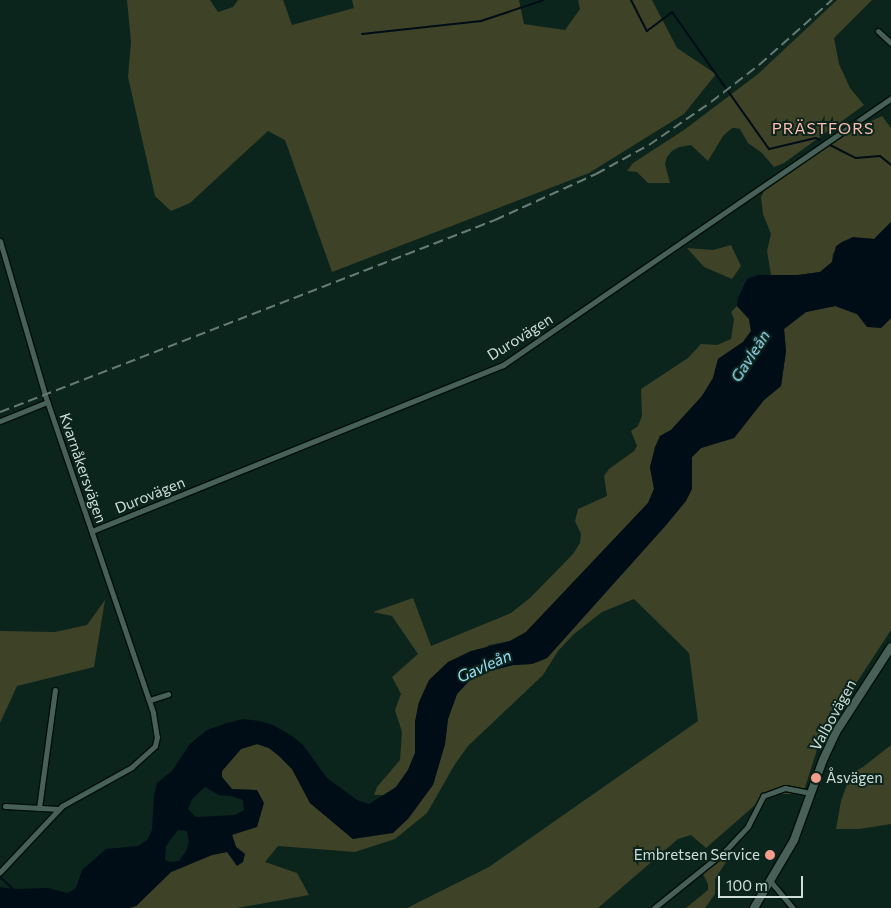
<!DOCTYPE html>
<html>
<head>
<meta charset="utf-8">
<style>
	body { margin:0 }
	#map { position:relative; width:891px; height:908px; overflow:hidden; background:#0b251d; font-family:Commissioner,sans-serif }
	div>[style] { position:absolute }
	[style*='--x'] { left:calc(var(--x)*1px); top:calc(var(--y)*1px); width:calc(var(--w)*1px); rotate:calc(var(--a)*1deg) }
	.green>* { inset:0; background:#3e4226 }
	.water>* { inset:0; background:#000d17 }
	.stream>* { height:2px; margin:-1px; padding:0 1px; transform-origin:1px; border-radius:1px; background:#000d17 }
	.roads { filter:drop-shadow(1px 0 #000e08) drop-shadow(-1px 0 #000e08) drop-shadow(0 1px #000e08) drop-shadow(0 -1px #000e08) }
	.minor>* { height:5px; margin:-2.5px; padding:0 2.5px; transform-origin:2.5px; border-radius:2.5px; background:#476158 }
	.secondary>* { height:8px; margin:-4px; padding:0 4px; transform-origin:4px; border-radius:4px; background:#476158 }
	.rail>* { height:2px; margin-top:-1px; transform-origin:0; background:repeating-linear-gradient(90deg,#667b74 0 10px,transparent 0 15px) }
	.dots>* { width:14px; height:14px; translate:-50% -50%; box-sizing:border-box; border:2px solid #0b251d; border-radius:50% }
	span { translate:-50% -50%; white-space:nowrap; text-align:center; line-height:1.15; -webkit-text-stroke:4px #0b251d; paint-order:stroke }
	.street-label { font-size:15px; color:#cfded8 }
	.poi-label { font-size:15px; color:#cfded8 }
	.left { translate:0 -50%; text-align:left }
	.right { translate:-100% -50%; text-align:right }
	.neighbourhood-label { font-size:16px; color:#ffbcaf; letter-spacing:1px }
	.water-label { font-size:16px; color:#9fdffb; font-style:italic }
	.scale { position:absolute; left:718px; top:876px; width:85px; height:22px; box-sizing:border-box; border:2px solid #cfded8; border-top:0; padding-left:6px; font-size:15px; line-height:18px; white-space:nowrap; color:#cfded8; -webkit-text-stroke:4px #0b251d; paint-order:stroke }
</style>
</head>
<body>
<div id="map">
	<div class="green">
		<div style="clip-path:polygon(127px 0,210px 0,218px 12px,233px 7px,238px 0,283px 0,292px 25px,354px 8px,352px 0,519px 0,524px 24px,565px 30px,580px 9px,578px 0,652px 0,677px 48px,716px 74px,684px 114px,589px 173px,332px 272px,285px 140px,268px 131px,190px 203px,171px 211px,155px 196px,128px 77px,131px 42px)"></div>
		<div style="clip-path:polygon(837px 0,872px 0,834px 38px,839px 64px,850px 88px,864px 105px,784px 163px,774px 167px,762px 153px,748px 143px,740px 129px,735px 128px,732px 128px,723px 136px,708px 161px,691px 145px,679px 147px,672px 151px,667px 157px,665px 164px,670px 183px,648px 183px,637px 172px,627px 171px,633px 163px,684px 130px,758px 74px)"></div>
		<div style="clip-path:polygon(882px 116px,891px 128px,891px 222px,874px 239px,861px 238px,833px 253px,832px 262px,820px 272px,798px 275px,771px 275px,767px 251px,771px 234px,763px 214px,761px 197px,765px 189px,850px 131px)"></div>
		<div style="clip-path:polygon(731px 245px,741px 266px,732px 279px,704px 267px,687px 248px,713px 250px)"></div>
		<div style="clip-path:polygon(737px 306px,749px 319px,751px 331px,743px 342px,718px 359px,713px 378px,702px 396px,671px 430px,660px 436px,650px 467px,654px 489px,648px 503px,526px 632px,510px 641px,489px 645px,419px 702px,415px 722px,415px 753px,408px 770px,396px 787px,385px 795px,374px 795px,377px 787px,400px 760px,402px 732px,395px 710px,401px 694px,392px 677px,418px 654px,392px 616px,373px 612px,413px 598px,431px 646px,511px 613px,530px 598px,573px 554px,580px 543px,581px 534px,575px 521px,578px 509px,607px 496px,604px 476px,609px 469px,634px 451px,637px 446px,631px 431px,638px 426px,642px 416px,641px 389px,688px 358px,701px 344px,717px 345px,731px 339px,734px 319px,731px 312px)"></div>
		<div style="clip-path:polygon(835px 306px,857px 314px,881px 328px,891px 318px,891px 630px,821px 737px,803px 794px,777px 794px,762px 799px,706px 848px,691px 835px,678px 839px,598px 908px,407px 908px,489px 867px,698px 721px,689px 653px,634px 599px,602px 612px,574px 634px,558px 651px,543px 675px,468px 746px,455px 764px,427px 813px,395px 839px,355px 852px,278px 846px,265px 862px,297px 873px,309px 895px,237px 908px,129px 908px,136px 906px,171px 872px,212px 855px,227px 852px,232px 858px,245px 854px,236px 847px,232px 834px,257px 827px,257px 790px,232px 789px,222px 777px,222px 771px,241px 749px,257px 744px,269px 748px,279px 756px,292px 769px,310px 803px,353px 839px,433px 785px,445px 744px,448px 719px,457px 694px,469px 681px,490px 671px,513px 665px,532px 664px,547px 658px,667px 524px,691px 471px,692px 457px,701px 448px,734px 438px,764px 400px,781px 386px,786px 351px,784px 329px,806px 312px)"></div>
		<div style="clip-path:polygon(105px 600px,94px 667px,17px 686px,0 723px,0 631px,55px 632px,87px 625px)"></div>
		<div style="clip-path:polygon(891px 745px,891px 824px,859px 829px,836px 829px,841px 801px,851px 773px,863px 767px)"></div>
		<div style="clip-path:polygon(727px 850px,728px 859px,715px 879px,715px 894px,705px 908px,686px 908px,708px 890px,708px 884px,702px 872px)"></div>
	</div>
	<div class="water">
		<div style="clip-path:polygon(evenodd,891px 222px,891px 318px,881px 328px,867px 327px,857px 314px,835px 306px,806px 312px,784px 329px,786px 351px,781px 386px,764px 400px,734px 438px,701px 448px,692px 457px,692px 489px,686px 501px,667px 524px,547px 658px,532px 664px,513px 665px,490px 671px,469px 681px,457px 694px,448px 719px,445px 744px,433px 785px,408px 819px,393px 833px,353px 839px,310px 803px,292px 769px,279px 756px,269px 748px,257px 744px,241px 749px,222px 771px,222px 777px,232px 789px,257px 790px,264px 803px,257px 827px,232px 835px,236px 847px,245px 854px,243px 862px,237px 866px,227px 852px,212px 855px,171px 872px,136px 906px,129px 908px,0 908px,0 887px,13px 889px,48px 888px,68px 893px,76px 888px,82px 870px,106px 849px,138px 846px,147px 840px,152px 830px,154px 795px,157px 783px,172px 771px,189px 745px,207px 730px,227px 723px,243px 719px,260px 721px,273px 725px,292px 736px,303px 745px,327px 778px,357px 800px,369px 804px,396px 787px,408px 770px,415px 753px,415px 722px,419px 702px,429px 680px,448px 662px,471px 651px,510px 641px,526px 632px,648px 503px,654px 489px,650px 467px,655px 447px,660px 436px,671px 430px,702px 396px,713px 378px,718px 359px,743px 342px,751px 331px,749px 319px,737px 306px,738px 298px,747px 279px,758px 275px,798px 275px,820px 272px,832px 262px,836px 246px,842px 242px,853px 237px,874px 239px,891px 222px,205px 787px,219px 795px,231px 796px,243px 800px,244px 810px,235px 815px,196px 817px,188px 809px,192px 799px,205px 787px,891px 222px,178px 830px,187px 831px,189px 842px,186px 851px,179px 861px,170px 862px,165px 860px,166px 846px,178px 830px)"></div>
	</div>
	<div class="stream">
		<div style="--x:631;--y:0;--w:35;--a:63"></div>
		<div style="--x:647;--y:31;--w:31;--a:-37"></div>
		<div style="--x:672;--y:12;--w:168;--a:54.7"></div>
		<div style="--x:769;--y:149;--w:48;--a:-13.2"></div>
		<div style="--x:816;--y:138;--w:4;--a:27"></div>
		<div style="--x:362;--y:34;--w:120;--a:-6.2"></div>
		<div style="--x:481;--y:21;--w:66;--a:-18.4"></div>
		<div style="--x:830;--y:145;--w:29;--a:27"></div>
		<div style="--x:856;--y:158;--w:24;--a:-5"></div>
		<div style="--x:880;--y:156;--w:14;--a:39"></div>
		<div style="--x:0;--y:877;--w:21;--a:43"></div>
	</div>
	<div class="roads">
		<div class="minor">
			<div style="--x:878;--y:31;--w:18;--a:43"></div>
			<div style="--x:0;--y:241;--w:160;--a:73.7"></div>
			<div style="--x:45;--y:395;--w:336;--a:71.2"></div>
			<div style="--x:153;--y:713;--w:24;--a:81"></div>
			<div style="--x:157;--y:737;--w:9;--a:103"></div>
			<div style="--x:155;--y:746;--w:31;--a:138"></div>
			<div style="--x:132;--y:767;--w:80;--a:150.9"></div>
			<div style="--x:62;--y:806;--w:91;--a:133.2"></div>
			<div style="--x:0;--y:421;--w:51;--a:-22"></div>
			<div style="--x:92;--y:531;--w:443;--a:-22"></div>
			<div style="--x:503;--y:365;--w:471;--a:-34.5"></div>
			<div style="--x:150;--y:700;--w:19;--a:-18"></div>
			<div style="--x:5;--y:806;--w:54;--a:3.2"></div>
			<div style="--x:39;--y:808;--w:119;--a:-82.3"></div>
			<div style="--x:771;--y:882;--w:34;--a:50"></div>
			<div style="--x:654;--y:908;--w:91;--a:-38.8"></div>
			<div style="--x:725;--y:851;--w:34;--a:-47"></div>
			<div style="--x:748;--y:826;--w:34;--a:-63"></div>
			<div style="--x:763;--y:796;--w:23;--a:-20"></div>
			<div style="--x:785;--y:788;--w:26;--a:11"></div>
		</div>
		<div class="secondary">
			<div style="--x:754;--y:908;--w:79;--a:-59.5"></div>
			<div style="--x:794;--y:840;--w:85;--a:-70.1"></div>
			<div style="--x:823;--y:760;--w:31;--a:-65"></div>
			<div style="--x:836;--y:732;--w:101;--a:-57.1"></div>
		</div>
	</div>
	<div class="rail">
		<div style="--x:0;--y:412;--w:531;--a:-21.2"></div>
		<div style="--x:495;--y:220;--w:111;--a:-24.5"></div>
		<div style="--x:596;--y:174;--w:60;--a:-28.7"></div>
		<div style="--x:649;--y:145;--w:75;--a:-34.7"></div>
		<div style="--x:711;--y:102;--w:61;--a:-37.6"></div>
		<div style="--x:759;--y:65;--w:98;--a:-41.7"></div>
	</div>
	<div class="dots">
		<div style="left:816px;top:778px;background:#f49d8d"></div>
		<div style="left:770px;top:855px;background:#f49d8d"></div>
	</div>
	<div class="street-label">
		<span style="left:520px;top:337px;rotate:-32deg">Durovägen</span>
		<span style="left:83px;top:468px;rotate:71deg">Kvarnåkersvägen</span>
		<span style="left:150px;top:495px;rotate:-22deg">Durovägen</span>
		<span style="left:833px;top:715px;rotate:-61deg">Valbovägen</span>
	</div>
	<div class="poi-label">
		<span class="left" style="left:826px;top:778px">Åsvägen</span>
		<span class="right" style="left:760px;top:855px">Embretsen Service</span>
	</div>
	<div class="neighbourhood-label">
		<span style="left:823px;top:128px">PRÄSTFORS</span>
	</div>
	<div class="water-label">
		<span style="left:750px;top:356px;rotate:-57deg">Gavleån</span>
		<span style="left:484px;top:666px;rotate:-24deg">Gavleån</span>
	</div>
	<div class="scale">100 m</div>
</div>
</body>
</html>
